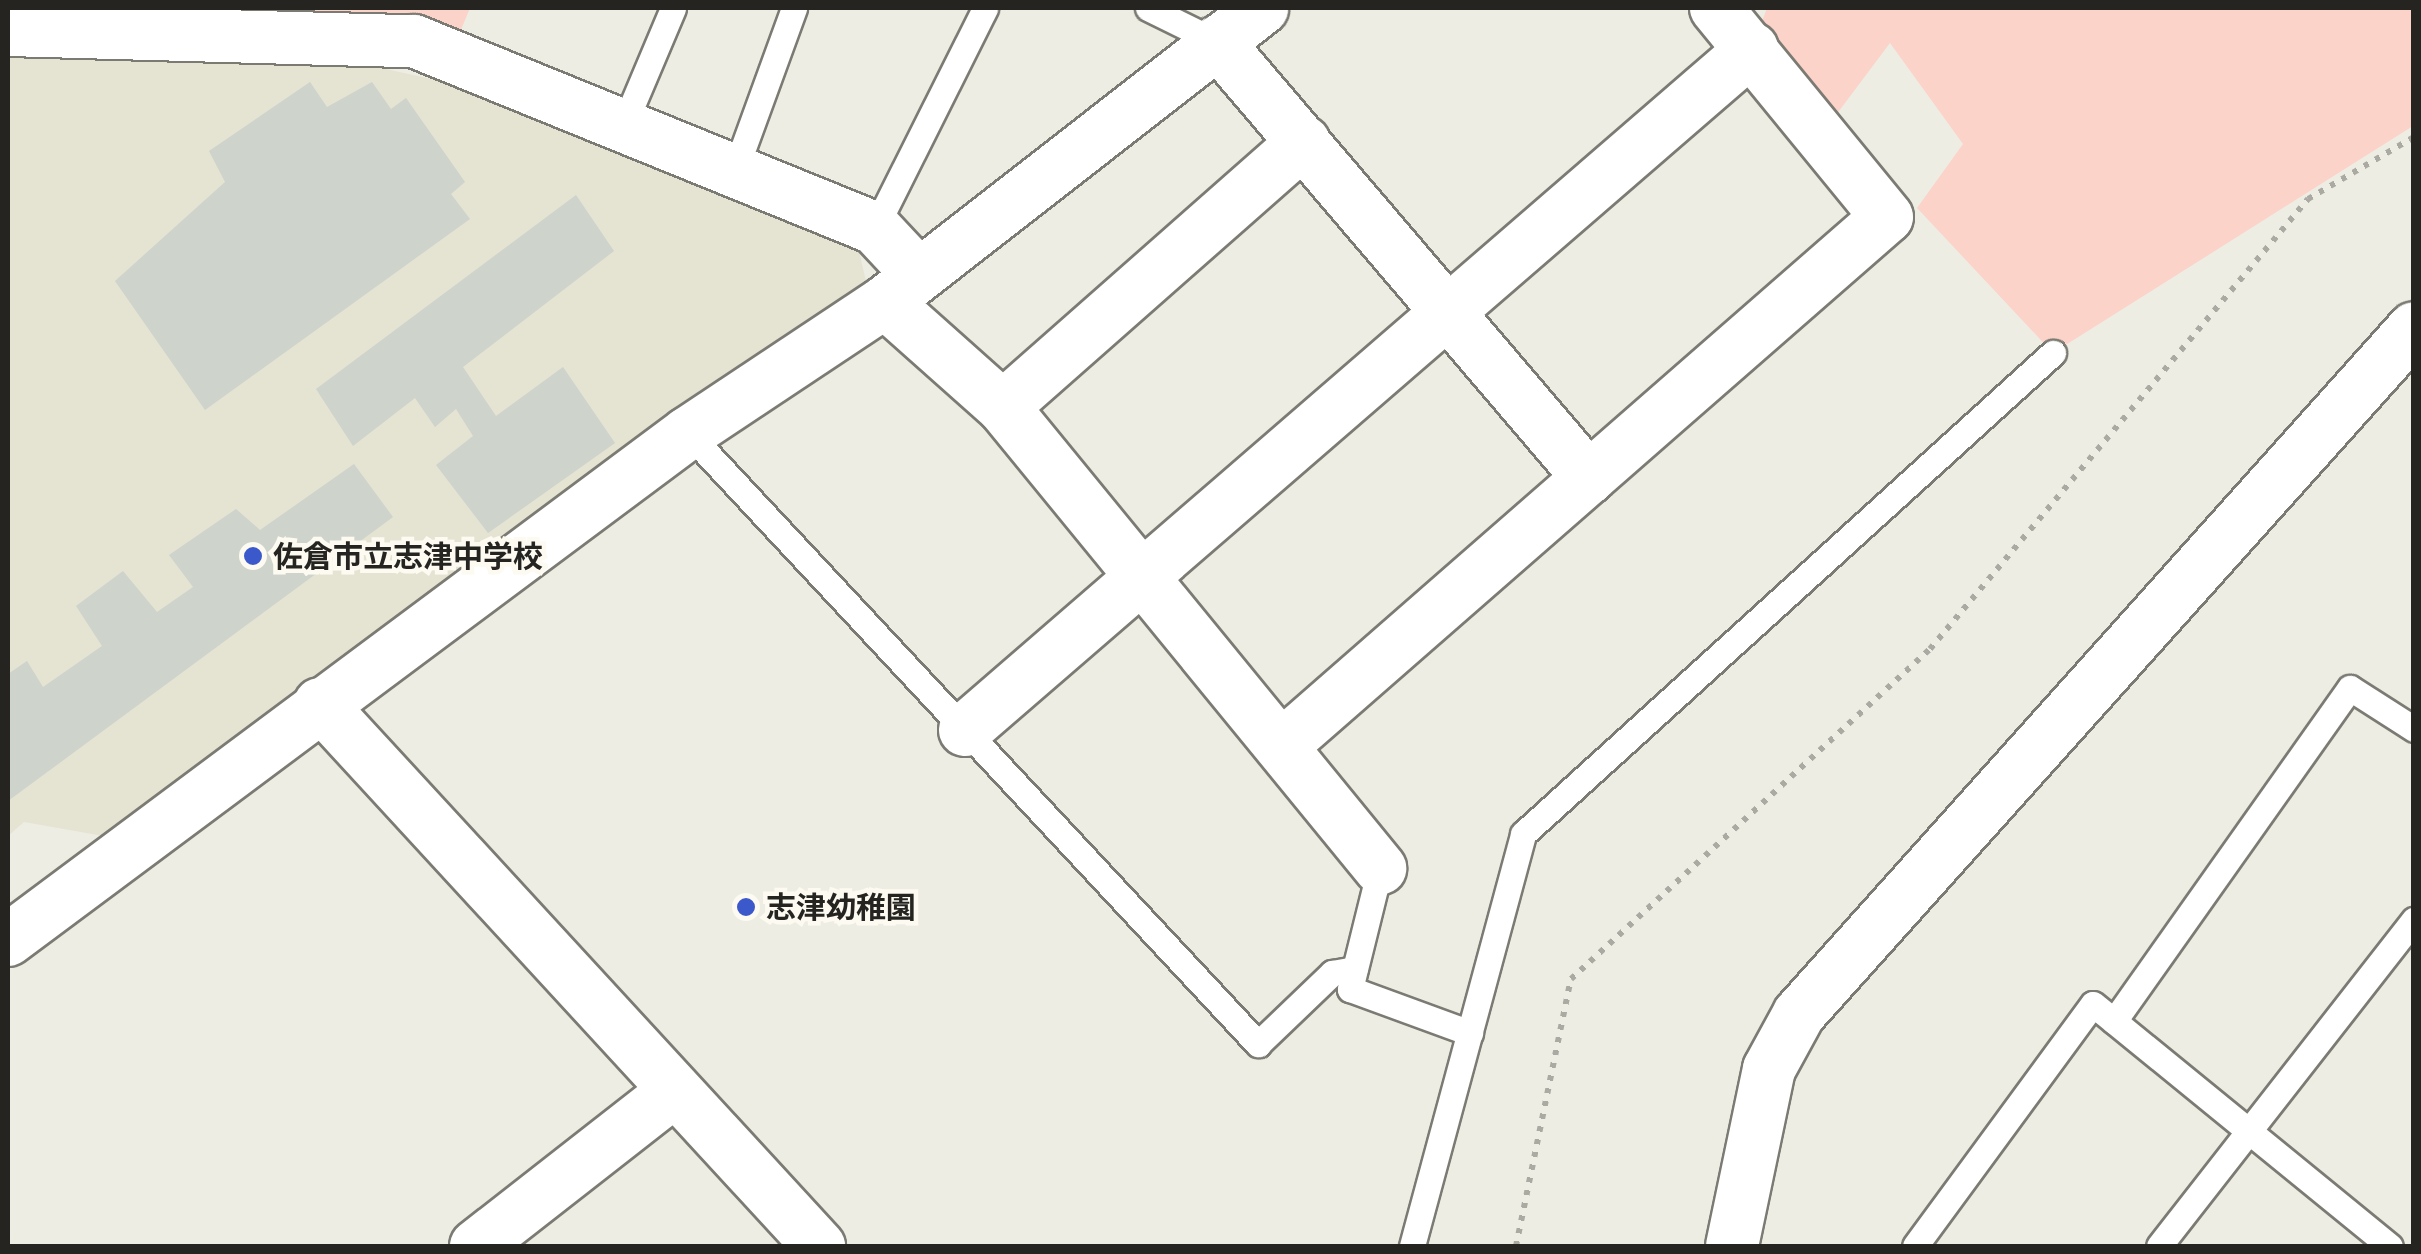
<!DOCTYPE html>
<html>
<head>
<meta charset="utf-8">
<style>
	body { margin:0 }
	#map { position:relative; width:2421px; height:1254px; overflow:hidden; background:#eeede4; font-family:Manrope,"Noto Sans JP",sans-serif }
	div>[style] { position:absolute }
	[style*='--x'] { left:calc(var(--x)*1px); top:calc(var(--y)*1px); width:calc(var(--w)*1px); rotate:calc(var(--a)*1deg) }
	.built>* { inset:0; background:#e5e3d2 }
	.green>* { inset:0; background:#fbd3c9 }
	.building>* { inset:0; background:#ced3cb }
	.path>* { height:6px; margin-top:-3px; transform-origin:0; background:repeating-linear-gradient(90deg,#aaa9a2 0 5px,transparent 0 13px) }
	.roads { filter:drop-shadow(2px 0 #7c7b73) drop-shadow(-2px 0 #7c7b73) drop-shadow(0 2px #7c7b73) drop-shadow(0 -2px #7c7b73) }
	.lane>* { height:25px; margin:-12.5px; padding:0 12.5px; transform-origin:12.5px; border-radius:12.5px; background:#fff }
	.street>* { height:52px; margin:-26px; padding:0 26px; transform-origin:26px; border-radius:26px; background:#fff }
	.dots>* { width:28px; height:28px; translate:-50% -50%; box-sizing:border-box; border:5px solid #fcfaf1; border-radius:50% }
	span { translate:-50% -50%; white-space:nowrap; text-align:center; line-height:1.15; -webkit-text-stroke:9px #fcfaf1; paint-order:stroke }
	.poi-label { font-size:30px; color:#252421; font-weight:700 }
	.left { translate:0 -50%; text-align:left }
	.frame { position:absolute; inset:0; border:10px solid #252421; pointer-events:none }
</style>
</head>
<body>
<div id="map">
	<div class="built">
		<div style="clip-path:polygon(8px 58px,336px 58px,463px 86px,857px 242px,868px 290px,109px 837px,24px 822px,8px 836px)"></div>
	</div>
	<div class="green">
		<div style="clip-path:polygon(8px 8px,470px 8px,458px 37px)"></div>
		<div style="clip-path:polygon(1767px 8px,2413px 8px,2413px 126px,2053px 353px,1917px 208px,1963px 144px,1890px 43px,1821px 135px,1752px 49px)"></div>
	</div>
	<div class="building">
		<div style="clip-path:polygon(310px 82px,327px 107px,372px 82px,391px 109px,406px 98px,465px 182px,451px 194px,470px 219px,205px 410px,115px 281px,225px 182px,209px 151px)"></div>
		<div style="clip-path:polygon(576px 195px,614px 251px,463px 367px,496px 416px,563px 367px,615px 443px,488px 533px,436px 465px,473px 436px,456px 409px,435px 427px,415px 398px,353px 446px,316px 389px)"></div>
		<div style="clip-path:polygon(354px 464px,393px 517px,8px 801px,8px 674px,27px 661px,43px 687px,102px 646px,76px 606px,123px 571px,157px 612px,193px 587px,169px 555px,236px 509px,260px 530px)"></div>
	</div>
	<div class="path">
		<div style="--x:1516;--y:1246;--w:273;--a:-78.4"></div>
		<div style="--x:1571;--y:979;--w:488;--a:-42.6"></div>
		<div style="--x:1930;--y:649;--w:588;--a:-49.97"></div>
		<div style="--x:2308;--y:199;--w:123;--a:-30.3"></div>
	</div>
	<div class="roads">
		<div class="lane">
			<div style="--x:1148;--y:8;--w:77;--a:26.2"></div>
			<div style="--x:622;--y:129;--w:131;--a:-67.1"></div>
			<div style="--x:734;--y:173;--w:176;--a:-70"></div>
			<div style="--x:875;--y:228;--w:246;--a:-63.4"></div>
			<div style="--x:688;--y:433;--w:836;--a:46.99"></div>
			<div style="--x:1258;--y:1044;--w:103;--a:-43.8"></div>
			<div style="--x:1332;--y:973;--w:23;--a:-10"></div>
			<div style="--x:1380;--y:868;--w:125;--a:103.9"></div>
			<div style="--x:1350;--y:989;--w:128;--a:20.1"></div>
			<div style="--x:2114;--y:1021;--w:408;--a:-54.7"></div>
			<div style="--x:2350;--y:688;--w:76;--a:32.6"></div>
			<div style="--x:1412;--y:1246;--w:427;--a:-74.9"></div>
			<div style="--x:1523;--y:834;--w:716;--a:-42.23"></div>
			<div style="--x:1915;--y:1246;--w:300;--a:-53.7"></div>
			<div style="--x:2093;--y:1004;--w:383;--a:39.2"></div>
			<div style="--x:2159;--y:1246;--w:414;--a:-52"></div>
		</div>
		<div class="street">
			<div style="--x:8;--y:30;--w:406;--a:1.6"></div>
			<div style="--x:414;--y:41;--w:497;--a:22.1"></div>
			<div style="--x:875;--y:228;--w:62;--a:47"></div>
			<div style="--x:1217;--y:42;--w:573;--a:49.53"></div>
			<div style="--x:885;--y:302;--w:158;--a:41.7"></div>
			<div style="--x:1003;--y:407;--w:596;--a:50.72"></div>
			<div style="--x:1003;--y:407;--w:401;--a:-41.4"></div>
			<div style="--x:320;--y:704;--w:737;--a:47.37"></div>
			<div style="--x:965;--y:730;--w:1041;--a:-40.87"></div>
			<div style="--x:1285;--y:743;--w:799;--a:-41.15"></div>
			<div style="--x:1887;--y:217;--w:270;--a:-129.3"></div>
			<div style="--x:8;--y:940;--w:848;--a:-36.71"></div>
			<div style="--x:688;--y:433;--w:237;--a:-33.6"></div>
			<div style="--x:885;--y:302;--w:478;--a:-37.9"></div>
			<div style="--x:476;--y:1246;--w:250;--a:-38"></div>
			<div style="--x:1732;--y:1246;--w:181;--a:-78.2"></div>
			<div style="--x:1769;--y:1069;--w:63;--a:-61.4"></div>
			<div style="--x:1799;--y:1014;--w:921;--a:-48.12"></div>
		</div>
	</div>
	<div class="dots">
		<div style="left:253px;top:556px;background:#3c59cb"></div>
		<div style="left:746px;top:907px;background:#3c59cb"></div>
	</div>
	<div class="poi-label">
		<span class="left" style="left:273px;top:556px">佐倉市立志津中学校</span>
		<span class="left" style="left:766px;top:907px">志津幼稚園</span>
	</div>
	<div class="frame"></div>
</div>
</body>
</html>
